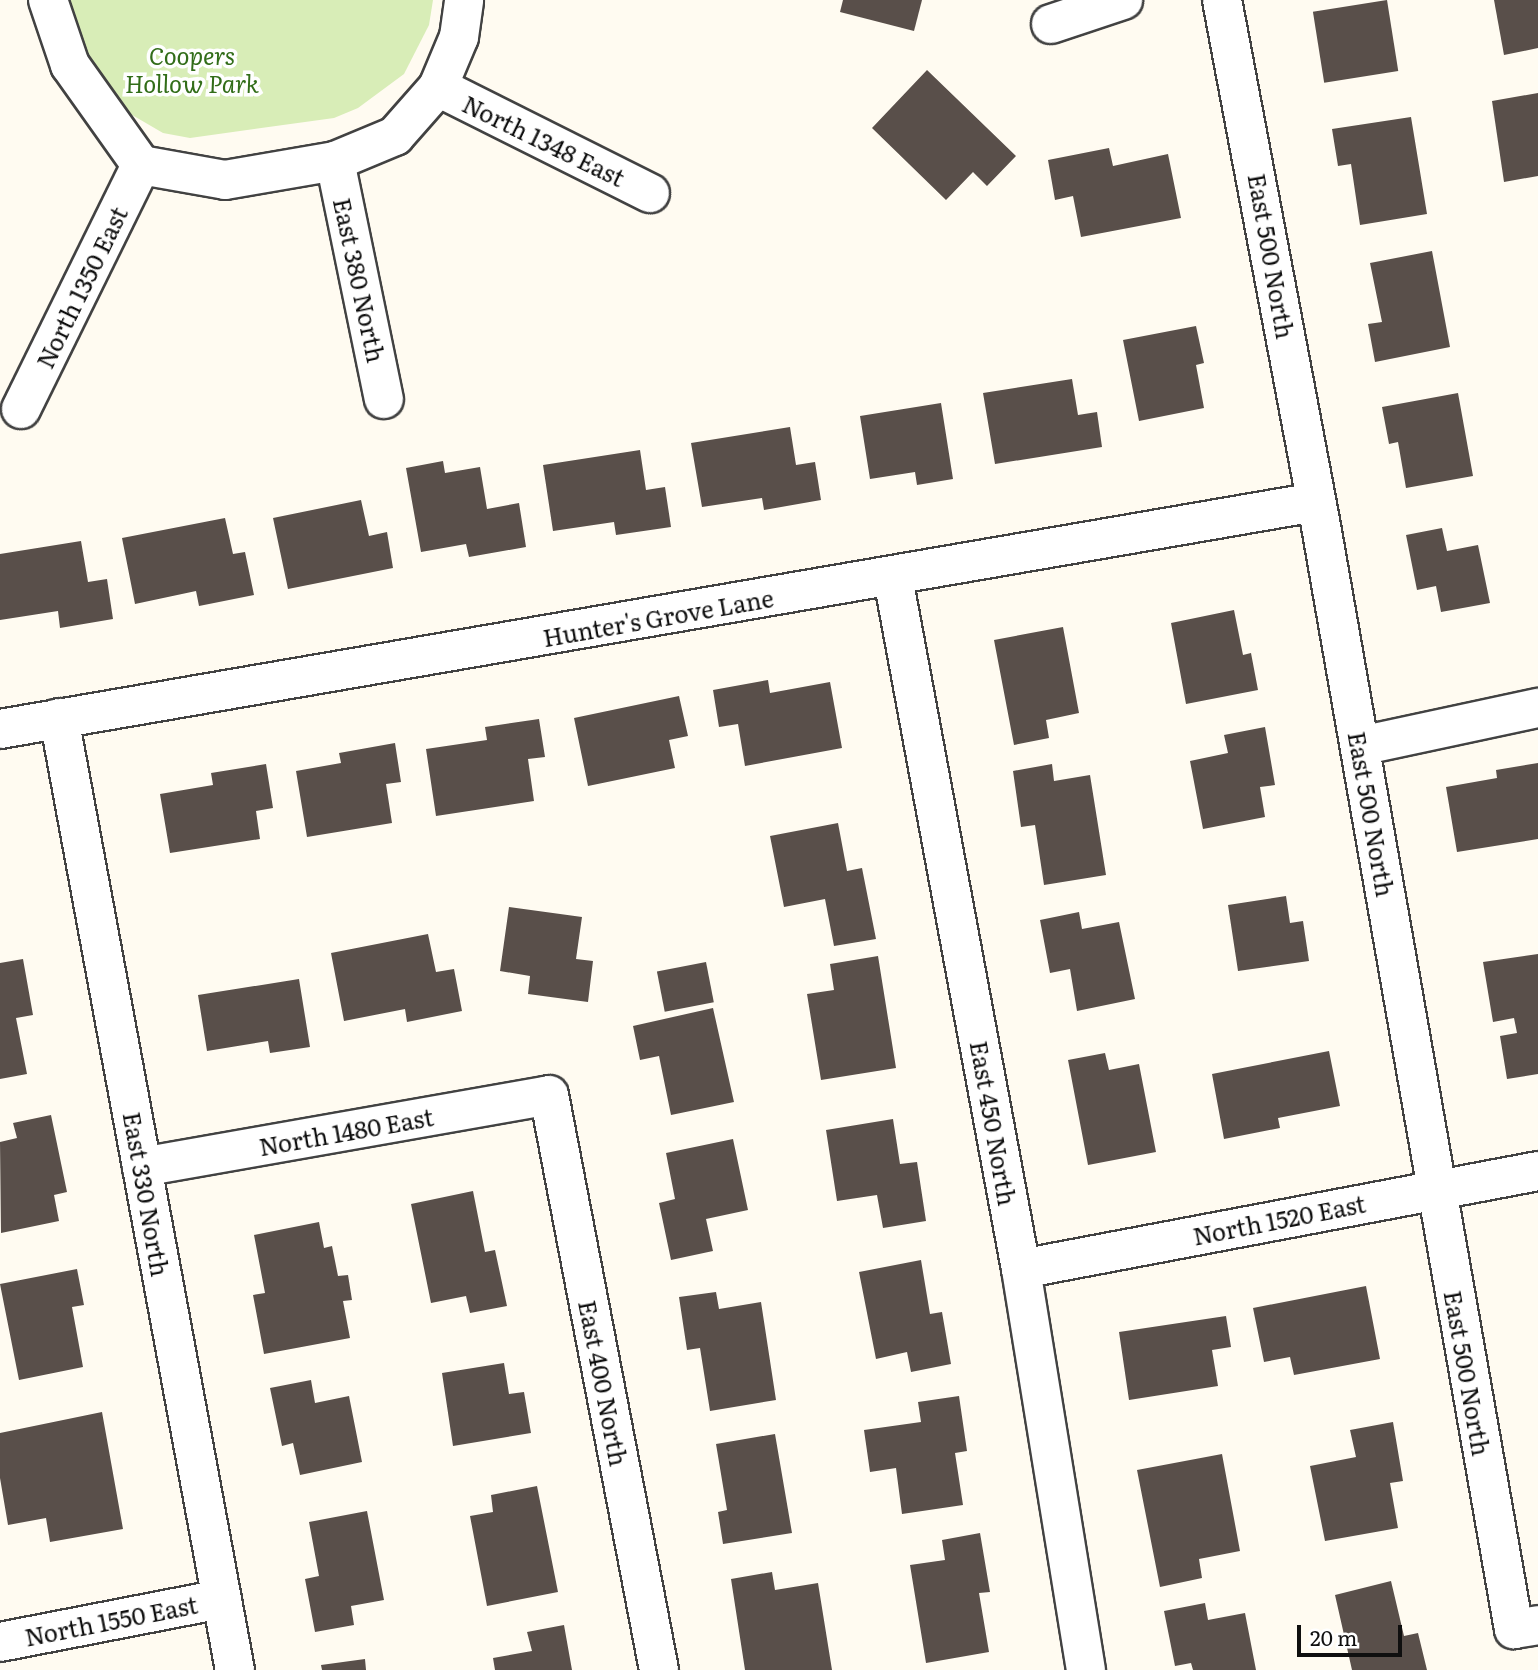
<!DOCTYPE html>
<html>
<head>
<meta charset="utf-8">
<style>
	body { margin:0 }
	#map { position:relative; width:1538px; height:1670px; overflow:hidden; background:#fffbf1; font-family:Literata,serif }
	div>[style] { position:absolute }
	[style*='--x'] { left:calc(var(--x)*1px); top:calc(var(--y)*1px); width:calc(var(--w)*1px); rotate:calc(var(--a)*1deg) }
	.green>* { inset:0; background:#d8edb7 }
	.building>* { inset:0; background:#594f4a; transform-origin:0 0 }
	.roads { filter:drop-shadow(2px 0 #424242) drop-shadow(-2px 0 #424242) drop-shadow(0 2px #424242) drop-shadow(0 -2px #424242) }
	.minor>* { height:38px; margin:-19px; padding:0 19px; transform-origin:19px; border-radius:19px; background:#fff }
	span { translate:-50% -50%; white-space:nowrap; text-align:center; line-height:1.15; -webkit-text-stroke:7px #fff; paint-order:stroke }
	.park-label { font-size:24px; color:#326d19; font-style:italic }
	.street-label { font-size:24px; color:#0f0f0f }
	.scale { position:absolute; left:1297px; top:1625px; width:105px; height:32px; box-sizing:border-box; border:4px solid #0f0f0f; border-top:0; padding-left:9px; font-size:21px; line-height:24px; white-space:nowrap; color:#0f0f0f; -webkit-text-stroke:5px #fff; paint-order:stroke }
</style>
</head>
<body>
<div id="map">
	<div class="green">
		<div style="clip-path:polygon(67px 0,433px 0,429px 25px,404px 74px,358px 108px,334px 118px,190px 138px,163px 133px,115px 105px,95px 81px)"></div>
	</div>
	<div class="building">
		<div style="clip-path:polygon(843px 0,922px 0,914px 31px,840px 12px)"></div>
		<div style="left:1387px;top:0;width:72px;height:75px;rotate:81deg"></div>
		<div style="clip-path:polygon(1494px 0,1538px 0,1538px 48px,1504px 55px)"></div>
		<div style="clip-path:polygon(927px 70px,1016px 156px,987px 186px,973px 172px,946px 200px,872px 128px)"></div>
		<div style="clip-path:polygon(1538px 93px,1538px 176px,1504px 182px,1492px 101px)"></div>
		<div style="clip-path:polygon(1411px 117px,1427px 214px,1360px 225px,1351px 164px,1338px 166px,1332px 129px)"></div>
		<div style="clip-path:polygon(1109px 148px,1113px 166px,1168px 154px,1181px 218px,1081px 237px,1073px 196px,1055px 200px,1048px 160px)"></div>
		<div style="clip-path:polygon(1432px 251px,1450px 347px,1375px 362px,1368px 324px,1382px 322px,1370px 263px)"></div>
		<div style="clip-path:polygon(1196px 326px,1204px 363px,1196px 365px,1204px 408px,1139px 421px,1123px 340px)"></div>
		<div style="clip-path:polygon(1072px 379px,1078px 415px,1097px 412px,1102px 447px,995px 464px,983px 393px)"></div>
		<div style="clip-path:polygon(1458px 393px,1473px 476px,1406px 488px,1398px 442px,1389px 444px,1382px 407px)"></div>
		<div style="clip-path:polygon(941px 403px,953px 479px,917px 485px,915px 472px,870px 479px,860px 416px)"></div>
		<div style="clip-path:polygon(790px 427px,796px 465px,815px 462px,821px 500px,764px 510px,762px 498px,702px 507px,691px 443px)"></div>
		<div style="clip-path:polygon(640px 450px,646px 490px,665px 487px,671px 527px,616px 535px,614px 522px,553px 531px,543px 465px)"></div>
		<div style="clip-path:polygon(443px 461px,445px 473px,480px 467px,487px 509px,519px 503px,526px 547px,469px 557px,466px 544px,421px 552px,406px 468px)"></div>
		<div style="clip-path:polygon(361px 500px,369px 536px,387px 532px,393px 568px,288px 589px,273px 518px)"></div>
		<div style="clip-path:polygon(225px 518px,233px 554px,245px 552px,254px 595px,199px 606px,196px 591px,135px 604px,122px 538px)"></div>
		<div style="clip-path:polygon(1442px 528px,1447px 551px,1478px 545px,1490px 603px,1441px 612px,1436px 586px,1417px 590px,1406px 535px)"></div>
		<div style="clip-path:polygon(81px 541px,88px 582px,107px 579px,113px 619px,60px 628px,58px 611px,0 620px,0 554px)"></div>
		<div style="clip-path:polygon(1234px 610px,1243px 655px,1251px 653px,1258px 690px,1186px 704px,1171px 623px)"></div>
		<div style="clip-path:polygon(1063px 627px,1079px 713px,1046px 720px,1049px 738px,1014px 745px,994px 640px)"></div>
		<div style="clip-path:polygon(768px 680px,770px 693px,830px 682px,842px 748px,745px 766px,738px 724px,719px 727px,713px 690px)"></div>
		<div style="clip-path:polygon(679px 696px,688px 736px,669px 740px,675px 768px,588px 786px,574px 718px)"></div>
		<div style="clip-path:polygon(539px 719px,545px 757px,528px 759px,534px 801px,436px 816px,426px 749px,487px 740px,485px 727px)"></div>
		<div style="clip-path:polygon(1265px 727px,1275px 785px,1260px 787px,1265px 817px,1203px 829px,1190px 761px,1228px 753px,1224px 735px)"></div>
		<div style="clip-path:polygon(395px 743px,401px 782px,386px 784px,392px 823px,307px 837px,296px 771px,341px 763px,339px 753px)"></div>
		<div style="clip-path:polygon(1538px 763px,1538px 839px,1457px 852px,1446px 787px,1497px 778px,1496px 770px)"></div>
		<div style="clip-path:polygon(266px 764px,273px 808px,256px 811px,260px 839px,170px 853px,160px 794px,213px 785px,211px 773px)"></div>
		<div style="clip-path:polygon(1052px 764px,1054px 781px,1090px 775px,1106px 875px,1044px 885px,1035px 825px,1021px 827px,1013px 771px)"></div>
		<div style="clip-path:polygon(838px 823px,847px 871px,862px 868px,876px 939px,834px 946px,825px 899px,784px 907px,770px 836px)"></div>
		<div style="clip-path:polygon(1286px 896px,1290px 923px,1303px 921px,1309px 961px,1238px 971px,1228px 905px)"></div>
		<div style="clip-path:polygon(509px 907px,582px 917px,576px 959px,593px 961px,588px 1002px,528px 994px,530px 976px,500px 971px)"></div>
		<div style="clip-path:polygon(1079px 912px,1082px 929px,1119px 922px,1135px 999px,1077px 1011px,1070px 969px,1050px 973px,1040px 920px)"></div>
		<div style="clip-path:polygon(428px 934px,436px 972px,454px 969px,462px 1011px,407px 1022px,405px 1009px,344px 1021px,331px 953px)"></div>
		<div style="clip-path:polygon(1538px 954px,1538px 1074px,1507px 1079px,1500px 1036px,1517px 1033px,1514px 1018px,1493px 1022px,1483px 962px)"></div>
		<div style="clip-path:polygon(878px 956px,896px 1068px,821px 1080px,807px 994px,834px 990px,830px 964px)"></div>
		<div style="clip-path:polygon(23px 959px,33px 1015px,16px 1018px,27px 1074px,0 1079px,0 963px)"></div>
		<div style="left:706px;top:962px;width:41px;height:50px;rotate:79deg"></div>
		<div style="clip-path:polygon(299px 979px,310px 1047px,270px 1053px,268px 1041px,207px 1051px,198px 995px)"></div>
		<div style="clip-path:polygon(713px 1008px,734px 1102px,671px 1115px,659px 1056px,640px 1060px,633px 1026px)"></div>
		<div style="clip-path:polygon(1329px 1051px,1340px 1106px,1278px 1118px,1280px 1128px,1224px 1139px,1212px 1074px)"></div>
		<div style="clip-path:polygon(1105px 1053px,1109px 1070px,1139px 1064px,1156px 1152px,1088px 1165px,1068px 1060px)"></div>
		<div style="clip-path:polygon(51px 1115px,67px 1192px,54px 1195px,59px 1221px,1px 1233px,0 1142px,17px 1138px,13px 1123px)"></div>
		<div style="clip-path:polygon(893px 1119px,900px 1164px,917px 1162px,926px 1221px,883px 1228px,877px 1195px,837px 1201px,826px 1130px)"></div>
		<div style="clip-path:polygon(733px 1139px,748px 1210px,706px 1219px,713px 1251px,671px 1260px,659px 1203px,675px 1199px,666px 1153px)"></div>
		<div style="clip-path:polygon(473px 1191px,485px 1252px,495px 1250px,507px 1306px,470px 1313px,466px 1296px,431px 1303px,411px 1204px)"></div>
		<div style="clip-path:polygon(319px 1222px,324px 1248px,332px 1246px,338px 1276px,348px 1275px,352px 1300px,343px 1301px,350px 1338px,264px 1354px,253px 1295px,265px 1293px,254px 1235px)"></div>
		<div style="clip-path:polygon(921px 1260px,930px 1314px,942px 1312px,951px 1364px,911px 1372px,907px 1352px,876px 1359px,859px 1272px)"></div>
		<div style="clip-path:polygon(77px 1269px,84px 1305px,72px 1307px,83px 1367px,19px 1380px,0 1284px)"></div>
		<div style="clip-path:polygon(1366px 1286px,1380px 1359px,1294px 1375px,1290px 1357px,1264px 1362px,1253px 1308px)"></div>
		<div style="clip-path:polygon(716px 1292px,719px 1309px,761px 1302px,776px 1400px,710px 1411px,700px 1348px,687px 1350px,679px 1297px)"></div>
		<div style="clip-path:polygon(1226px 1316px,1231px 1347px,1212px 1350px,1218px 1386px,1129px 1400px,1119px 1332px)"></div>
		<div style="clip-path:polygon(504px 1363px,509px 1394px,524px 1392px,531px 1433px,453px 1446px,442px 1373px)"></div>
		<div style="clip-path:polygon(311px 1380px,315px 1403px,349px 1396px,362px 1462px,300px 1475px,293px 1443px,282px 1446px,270px 1388px)"></div>
		<div style="clip-path:polygon(959px 1396px,967px 1451px,955px 1453px,963px 1505px,902px 1514px,896px 1468px,870px 1472px,864px 1430px,921px 1422px,918px 1402px)"></div>
		<div style="clip-path:polygon(102px 1412px,123px 1529px,50px 1542px,46px 1518px,8px 1525px,0 1478px,0 1433px)"></div>
		<div style="clip-path:polygon(1393px 1422px,1403px 1481px,1390px 1483px,1398px 1528px,1325px 1541px,1310px 1466px,1356px 1457px,1350px 1430px)"></div>
		<div style="clip-path:polygon(775px 1434px,792px 1533px,723px 1544px,718px 1512px,727px 1510px,716px 1444px)"></div>
		<div style="clip-path:polygon(1222px 1454px,1240px 1551px,1199px 1559px,1202px 1578px,1160px 1587px,1137px 1470px)"></div>
		<div style="clip-path:polygon(537px 1486px,558px 1592px,487px 1606px,470px 1516px,493px 1512px,491px 1495px)"></div>
		<div style="clip-path:polygon(367px 1511px,384px 1600px,351px 1606px,354px 1625px,315px 1632px,305px 1579px,319px 1576px,309px 1522px)"></div>
		<div style="clip-path:polygon(980px 1533px,990px 1592px,979px 1593px,989px 1652px,926px 1663px,910px 1565px,945px 1560px,942px 1540px)"></div>
		<div style="clip-path:polygon(772px 1572px,775px 1590px,818px 1583px,832px 1670px,745px 1670px,731px 1579px)"></div>
		<div style="clip-path:polygon(1391px 1581px,1404px 1636px,1418px 1633px,1427px 1670px,1352px 1670px,1335px 1595px)"></div>
		<div style="clip-path:polygon(1205px 1603px,1208px 1620px,1245px 1613px,1256px 1670px,1193px 1670px,1191px 1663px,1175px 1666px,1164px 1611px)"></div>
		<div style="clip-path:polygon(564px 1625px,572px 1670px,495px 1670px,493px 1658px,532px 1651px,527px 1632px)"></div>
		<div style="clip-path:polygon(365px 1659px,366px 1670px,322px 1670px,321px 1665px)"></div>
	</div>
	<div class="roads">
		<div class="minor">
			<div style="--x:48;--y:0;--w:69;--a:71.3"></div>
			<div style="--x:70;--y:65;--w:123;--a:54.6"></div>
			<div style="--x:1222;--y:0;--w:535;--a:79.34"></div>
			<div style="--x:1321;--y:526;--w:1120;--a:80.08"></div>
			<div style="--x:1514;--y:1629;--w:24;--a:-9"></div>
			<div style="--x:1051;--y:24;--w:76;--a:-18.4"></div>
			<div style="--x:438;--y:87;--w:237;--a:26.6"></div>
			<div style="--x:335;--y:161;--w:243;--a:78.4"></div>
			<div style="--x:141;--y:165;--w:85;--a:10.1"></div>
			<div style="--x:225;--y:180;--w:112;--a:-9.8"></div>
			<div style="--x:335;--y:161;--w:65;--a:-22.6"></div>
			<div style="--x:395;--y:136;--w:65;--a:-48.7"></div>
			<div style="--x:438;--y:87;--w:54;--a:-67.2"></div>
			<div style="--x:459;--y:37;--w:37;--a:-82"></div>
			<div style="--x:21;--y:409;--w:272;--a:-63.8"></div>
			<div style="--x:893;--y:578;--w:703;--a:79.51"></div>
			<div style="--x:1021;--y:1269;--w:406;--a:80.8"></div>
			<div style="--x:59;--y:718;--w:968;--a:79.53"></div>
			<div style="--x:0;--y:729;--w:1335;--a:-9.79"></div>
			<div style="--x:1360;--y:746;--w:182;--a:-12.1"></div>
			<div style="--x:142;--y:1167;--w:413;--a:-10"></div>
			<div style="--x:549;--y:1095;--w:585;--a:79.17"></div>
			<div style="--x:1021;--y:1269;--w:526;--a:-10.73"></div>
			<div style="--x:0;--y:1642;--w:226;--a:-11"></div>
		</div>
	</div>
	<div class="park-label">
		<span style="left:192px;top:69px">Coopers<br>Hollow Park</span>
	</div>
	<div class="street-label">
		<span style="left:544px;top:140px;rotate:26deg">North 1348 East</span>
		<span style="left:1272px;top:256px;rotate:80deg">East 500 North</span>
		<span style="left:360px;top:280px;rotate:78deg">East 380 North</span>
		<span style="left:81px;top:287px;rotate:-64deg">North 1350 East</span>
		<span style="left:658px;top:617px;rotate:-10deg">Hunter's Grove Lane</span>
		<span style="left:1372px;top:814px;rotate:80deg">East 500 North</span>
		<span style="left:994px;top:1123px;rotate:80deg">East 450 North</span>
		<span style="left:346px;top:1131px;rotate:-10deg">North 1480 East</span>
		<span style="left:147px;top:1194px;rotate:80deg">East 330 North</span>
		<span style="left:1279px;top:1219px;rotate:-11deg">North 1520 East</span>
		<span style="left:1468px;top:1373px;rotate:80deg">East 500 North</span>
		<span style="left:604px;top:1383px;rotate:79deg">East 400 North</span>
		<span style="left:111px;top:1620px;rotate:-11deg">North 1550 East</span>
	</div>
	<div class="scale">20 m</div>
</div>
</body>
</html>
